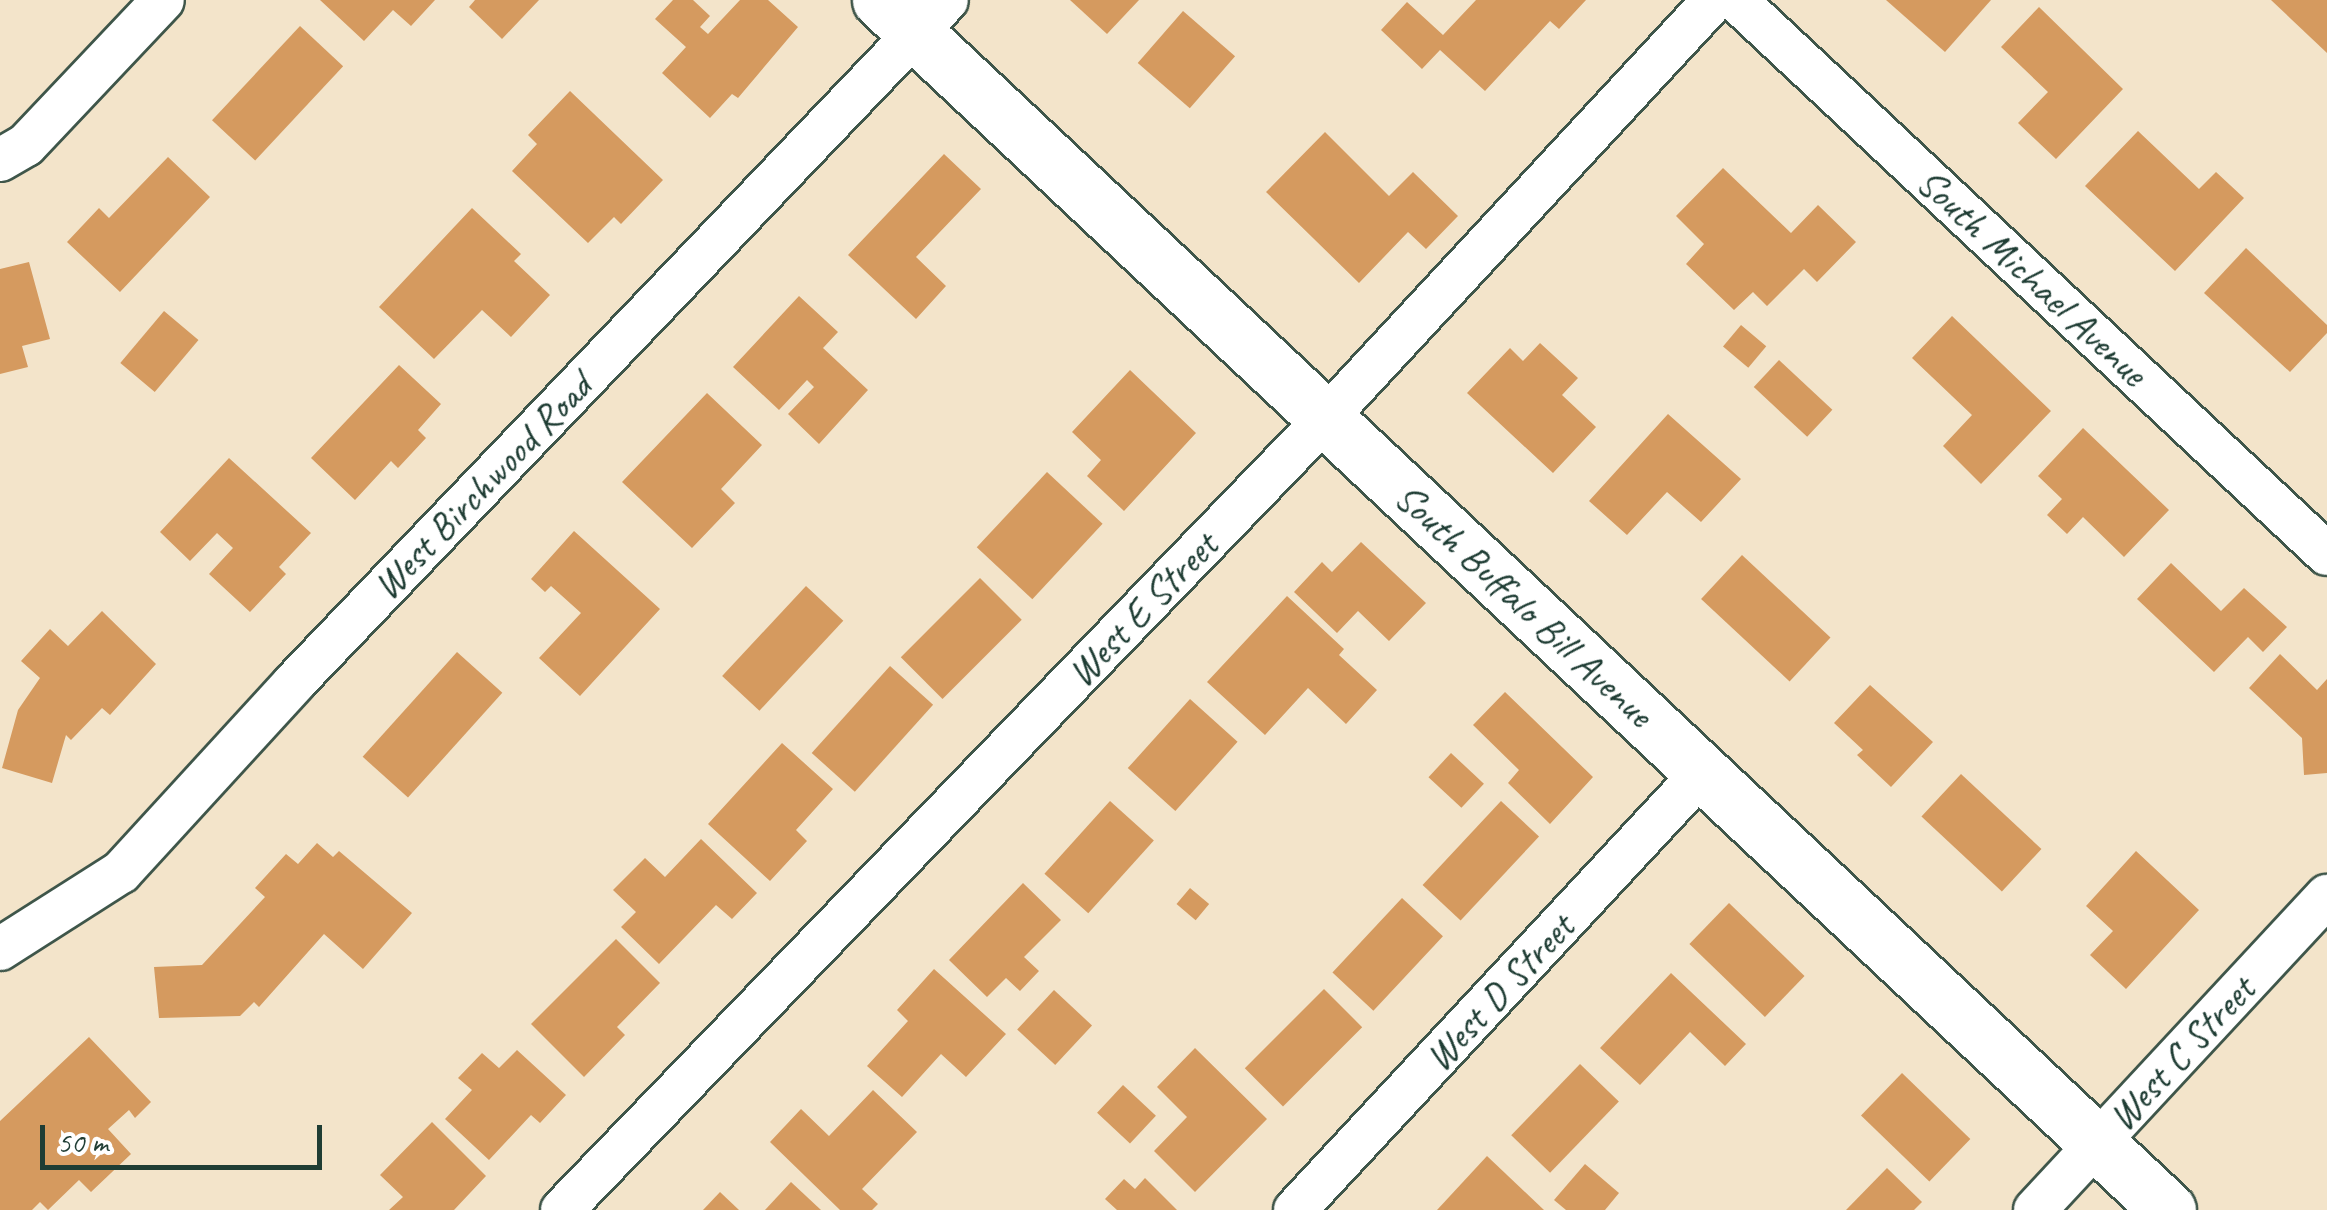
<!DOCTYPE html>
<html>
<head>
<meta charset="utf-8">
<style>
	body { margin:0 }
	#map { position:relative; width:2327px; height:1210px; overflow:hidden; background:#f3e4ca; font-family:Caveat,sans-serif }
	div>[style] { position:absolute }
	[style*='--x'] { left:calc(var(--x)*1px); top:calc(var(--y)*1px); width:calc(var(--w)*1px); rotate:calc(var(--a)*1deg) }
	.building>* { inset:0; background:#d59a5f; transform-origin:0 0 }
	.roads { filter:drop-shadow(2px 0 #3f564a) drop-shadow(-2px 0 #3f564a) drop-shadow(0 2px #3f564a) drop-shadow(0 -2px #3f564a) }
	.street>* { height:42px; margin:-21px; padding:0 21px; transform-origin:21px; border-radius:21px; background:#fff }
	.secondary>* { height:55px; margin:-27.5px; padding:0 27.5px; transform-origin:27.5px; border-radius:27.5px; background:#fff }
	span { translate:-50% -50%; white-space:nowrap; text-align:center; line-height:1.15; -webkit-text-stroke:8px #fff; paint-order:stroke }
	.street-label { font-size:40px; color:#1f3d34 }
	.scale { position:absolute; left:40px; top:1125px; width:282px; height:45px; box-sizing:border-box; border:5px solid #1f3d34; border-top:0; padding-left:12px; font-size:30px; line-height:35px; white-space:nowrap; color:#1f3d34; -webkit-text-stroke:8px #fff; paint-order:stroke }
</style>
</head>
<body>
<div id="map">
	<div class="building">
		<div style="clip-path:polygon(320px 0,435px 0,411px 26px,393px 10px,364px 41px)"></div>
		<div style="clip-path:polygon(475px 0,539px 0,502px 39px,469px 7px)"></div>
		<div style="clip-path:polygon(673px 0,693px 0,710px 16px,700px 27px,708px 34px,740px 0,768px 0,798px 27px,738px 98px,732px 94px,710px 118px,662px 73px,686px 47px,655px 19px)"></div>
		<div style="clip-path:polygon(1070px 0,1139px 0,1107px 34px)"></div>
		<div style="clip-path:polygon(1476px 0,1586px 0,1559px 29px,1550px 21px,1485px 91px,1440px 50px,1422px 69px,1381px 30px,1407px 2px,1443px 35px)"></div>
		<div style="clip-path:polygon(1886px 0,1991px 0,1945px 52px)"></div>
		<div style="clip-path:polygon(2271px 0,2327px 0,2327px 53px)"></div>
		<div style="clip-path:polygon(2039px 7px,2123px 89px,2056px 159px,2018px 123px,2048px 92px,2001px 47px)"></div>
		<div style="left:1183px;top:11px;width:69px;height:69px;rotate:41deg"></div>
		<div style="left:300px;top:26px;width:59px;height:129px;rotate:43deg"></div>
		<div style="clip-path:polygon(570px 91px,663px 180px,621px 224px,614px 217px,588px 243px,512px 171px,537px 144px,528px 135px)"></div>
		<div style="clip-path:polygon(2138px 131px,2199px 189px,2216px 172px,2244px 198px,2175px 271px,2085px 186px)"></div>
		<div style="clip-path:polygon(1325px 132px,1389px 196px,1413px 172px,1458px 216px,1426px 249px,1408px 232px,1359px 283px,1266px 192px)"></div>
		<div style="clip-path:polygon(944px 154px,981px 189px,916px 257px,946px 286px,916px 319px,848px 255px)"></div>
		<div style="clip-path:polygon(168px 157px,210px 197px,120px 292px,67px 242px,99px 208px,109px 218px)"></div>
		<div style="clip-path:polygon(1723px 168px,1791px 233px,1818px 205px,1856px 242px,1817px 282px,1804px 269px,1767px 306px,1753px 292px,1734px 310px,1686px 264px,1704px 244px,1676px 216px)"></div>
		<div style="clip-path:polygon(472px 208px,521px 254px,514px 261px,550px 295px,511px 337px,482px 310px,434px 359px,379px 307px)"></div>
		<div style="clip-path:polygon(2246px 248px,2327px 325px,2327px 333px,2290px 372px,2204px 293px)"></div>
		<div style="clip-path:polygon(29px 262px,50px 339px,22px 346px,28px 367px,0 374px,0 269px)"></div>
		<div style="clip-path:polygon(799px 296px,838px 332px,823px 348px,868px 390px,819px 444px,788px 414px,814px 387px,807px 380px,779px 410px,733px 367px)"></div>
		<div style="left:164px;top:311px;width:45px;height:68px;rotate:40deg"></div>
		<div style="clip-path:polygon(1952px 316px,2051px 411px,1981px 484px,1943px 446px,1972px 415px,1912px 358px)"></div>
		<div style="left:1741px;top:325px;width:33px;height:28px;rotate:40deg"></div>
		<div style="clip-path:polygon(1540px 343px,1578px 378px,1562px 395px,1596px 427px,1553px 473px,1467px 393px,1510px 348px,1523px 361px)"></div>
		<div style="left:1779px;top:360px;width:73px;height:37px;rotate:43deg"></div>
		<div style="clip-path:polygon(399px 365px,441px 404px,418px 430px,426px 438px,398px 468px,391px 461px,355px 500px,311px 458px)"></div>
		<div style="clip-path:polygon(1130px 370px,1196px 433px,1124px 511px,1087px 476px,1101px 460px,1072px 432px)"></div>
		<div style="clip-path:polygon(707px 393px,762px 445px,721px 489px,735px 503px,692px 548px,622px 482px)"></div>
		<div style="clip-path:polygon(1668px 414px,1741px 479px,1701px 522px,1667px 492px,1627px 535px,1589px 501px)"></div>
		<div style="clip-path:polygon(2083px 428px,2169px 510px,2124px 557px,2083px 517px,2067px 534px,2047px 515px,2062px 499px,2038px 476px)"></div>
		<div style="clip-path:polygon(229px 458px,311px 533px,279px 567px,286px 574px,250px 612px,209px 574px,233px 548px,217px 533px,190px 561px,160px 532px)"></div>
		<div style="left:1047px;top:472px;width:76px;height:103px;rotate:43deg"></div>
		<div style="clip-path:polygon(574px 531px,660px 609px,580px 696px,539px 658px,581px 613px,551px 586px,545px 592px,531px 579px)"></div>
		<div style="clip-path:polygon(1361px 542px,1426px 603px,1389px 641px,1358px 611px,1337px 633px,1294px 592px,1322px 562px,1332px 572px)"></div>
		<div style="left:1742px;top:555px;width:121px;height:60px;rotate:43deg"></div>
		<div style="clip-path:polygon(2171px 563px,2221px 611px,2244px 588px,2287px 627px,2263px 652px,2248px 637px,2214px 672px,2137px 599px)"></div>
		<div style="left:980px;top:578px;width:59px;height:112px;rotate:45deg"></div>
		<div style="left:806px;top:586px;width:51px;height:123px;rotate:43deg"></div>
		<div style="clip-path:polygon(1287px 596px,1344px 649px,1339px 655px,1377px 690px,1346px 724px,1308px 688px,1265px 735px,1207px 682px)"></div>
		<div style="clip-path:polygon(102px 611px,156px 664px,110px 715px,102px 708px,71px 740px,66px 735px,52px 783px,2px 768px,18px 710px,40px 678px,21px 661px,50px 629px,68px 646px)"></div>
		<div style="left:457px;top:652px;width:61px;height:141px;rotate:42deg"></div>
		<div style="clip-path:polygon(2280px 654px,2317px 690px,2327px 679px,2327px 773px,2304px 775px,2302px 738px,2249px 688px)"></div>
		<div style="left:890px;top:666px;width:58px;height:117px;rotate:42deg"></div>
		<div style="clip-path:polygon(1870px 685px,1933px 742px,1891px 787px,1857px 755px,1863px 750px,1834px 723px)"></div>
		<div style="clip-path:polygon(1505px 692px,1593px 777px,1550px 824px,1508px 783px,1519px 770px,1473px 725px)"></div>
		<div style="left:1190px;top:699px;width:64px;height:93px;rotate:42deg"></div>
		<div style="clip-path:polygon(782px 743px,833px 789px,796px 830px,807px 841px,770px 881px,708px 824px)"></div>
		<div style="left:1451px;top:753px;width:45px;height:33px;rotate:43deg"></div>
		<div style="left:1961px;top:774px;width:110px;height:58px;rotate:43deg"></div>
		<div style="left:1110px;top:801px;width:59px;height:98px;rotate:42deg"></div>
		<div style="left:1501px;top:801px;width:52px;height:115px;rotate:43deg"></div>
		<div style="clip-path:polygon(701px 839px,757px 893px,732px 919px,716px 905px,659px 964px,621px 927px,636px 912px,613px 890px,645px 858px,665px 877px)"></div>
		<div style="clip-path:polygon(317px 843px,333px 857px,339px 851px,412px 913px,363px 969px,324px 934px,259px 1007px,254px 1002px,240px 1016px,159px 1018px,154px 967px,202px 965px,265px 897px,255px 888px,286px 854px,298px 864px)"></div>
		<div style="clip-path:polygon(2136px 851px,2199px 910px,2126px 989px,2090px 955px,2113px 931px,2086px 906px)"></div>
		<div style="clip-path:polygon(1023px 883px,1061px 920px,1024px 957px,1039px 971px,1020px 991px,1006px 978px,987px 997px,949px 960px)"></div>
		<div style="left:1190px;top:888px;width:25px;height:21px;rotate:40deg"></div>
		<div style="left:1402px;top:898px;width:56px;height:102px;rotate:43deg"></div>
		<div style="left:1729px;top:903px;width:105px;height:57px;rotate:44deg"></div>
		<div style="clip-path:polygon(616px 939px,660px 983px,617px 1027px,625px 1035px,584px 1077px,531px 1024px)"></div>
		<div style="clip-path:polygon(934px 969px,1006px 1034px,966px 1077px,941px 1054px,902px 1097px,867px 1066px,908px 1021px,897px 1010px)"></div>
		<div style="clip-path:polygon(1671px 973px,1746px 1044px,1725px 1066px,1690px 1032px,1640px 1085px,1600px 1048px)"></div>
		<div style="left:1324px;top:989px;width:54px;height:112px;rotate:45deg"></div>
		<div style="left:1054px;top:990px;width:52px;height:54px;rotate:43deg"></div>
		<div style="clip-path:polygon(89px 1037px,151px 1102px,135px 1118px,129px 1110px,108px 1129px,131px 1154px,91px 1192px,79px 1180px,48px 1210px,40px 1202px,32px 1210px,0 1210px,0 1121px)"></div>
		<div style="clip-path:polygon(1195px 1048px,1267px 1119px,1195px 1192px,1154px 1151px,1187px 1117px,1157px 1087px)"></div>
		<div style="clip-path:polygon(517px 1050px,566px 1095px,540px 1123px,531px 1115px,489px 1160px,445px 1119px,472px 1090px,458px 1078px,482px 1053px,499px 1068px)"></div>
		<div style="left:1580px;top:1064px;width:54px;height:99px;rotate:44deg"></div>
		<div style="left:1902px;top:1073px;width:95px;height:59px;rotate:44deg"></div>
		<div style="left:1123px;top:1085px;width:45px;height:38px;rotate:43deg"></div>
		<div style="clip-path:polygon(873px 1090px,917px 1132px,862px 1189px,878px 1204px,872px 1210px,840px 1210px,770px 1142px,801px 1109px,829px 1136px)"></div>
		<div style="clip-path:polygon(432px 1122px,486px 1176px,454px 1210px,389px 1210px,403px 1197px,380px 1175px)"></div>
		<div style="clip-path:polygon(1487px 1156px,1544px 1210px,1437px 1210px)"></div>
		<div style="clip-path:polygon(1585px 1164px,1619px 1193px,1605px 1210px,1566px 1210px,1554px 1200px)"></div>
		<div style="clip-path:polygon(1887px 1168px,1922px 1202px,1914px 1210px,1846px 1210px)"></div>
		<div style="clip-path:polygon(1145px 1178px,1177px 1210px,1117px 1210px,1105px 1199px,1124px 1179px,1135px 1189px)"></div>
		<div style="clip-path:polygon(791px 1182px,821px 1210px,765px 1210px)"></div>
		<div style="clip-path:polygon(720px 1192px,739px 1210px,703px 1210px)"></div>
	</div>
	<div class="roads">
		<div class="street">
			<div style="--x:1736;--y:0;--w:810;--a:43.15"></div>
			<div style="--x:0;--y:160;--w:30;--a:-30"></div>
			<div style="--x:26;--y:145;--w:199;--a:-46.6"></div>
			<div style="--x:0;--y:949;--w:143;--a:-32.5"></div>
			<div style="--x:121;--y:872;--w:255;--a:-47.5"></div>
			<div style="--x:293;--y:684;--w:946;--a:-46.28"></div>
			<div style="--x:562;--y:1210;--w:1099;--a:-46.03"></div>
			<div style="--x:1325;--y:419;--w:572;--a:-47.13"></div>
			<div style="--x:1295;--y:1210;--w:597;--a:-47.04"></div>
			<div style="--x:2035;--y:1210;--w:429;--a:-47.1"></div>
		</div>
		<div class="secondary">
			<div style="--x:880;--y:0;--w:1767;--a:43.21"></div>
		</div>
	</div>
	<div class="street-label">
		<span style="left:2032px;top:277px;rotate:43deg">South Michael Avenue</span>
		<span style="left:482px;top:486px;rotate:-46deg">West Birchwood Road</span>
		<span style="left:1524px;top:605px;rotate:43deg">South Buffalo Bill Avenue</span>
		<span style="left:1142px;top:609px;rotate:-46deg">West E Street</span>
		<span style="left:1499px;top:992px;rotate:-47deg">West D Street</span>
		<span style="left:2181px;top:1053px;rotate:-47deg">West C Street</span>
	</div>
	<div class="scale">50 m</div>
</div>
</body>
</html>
